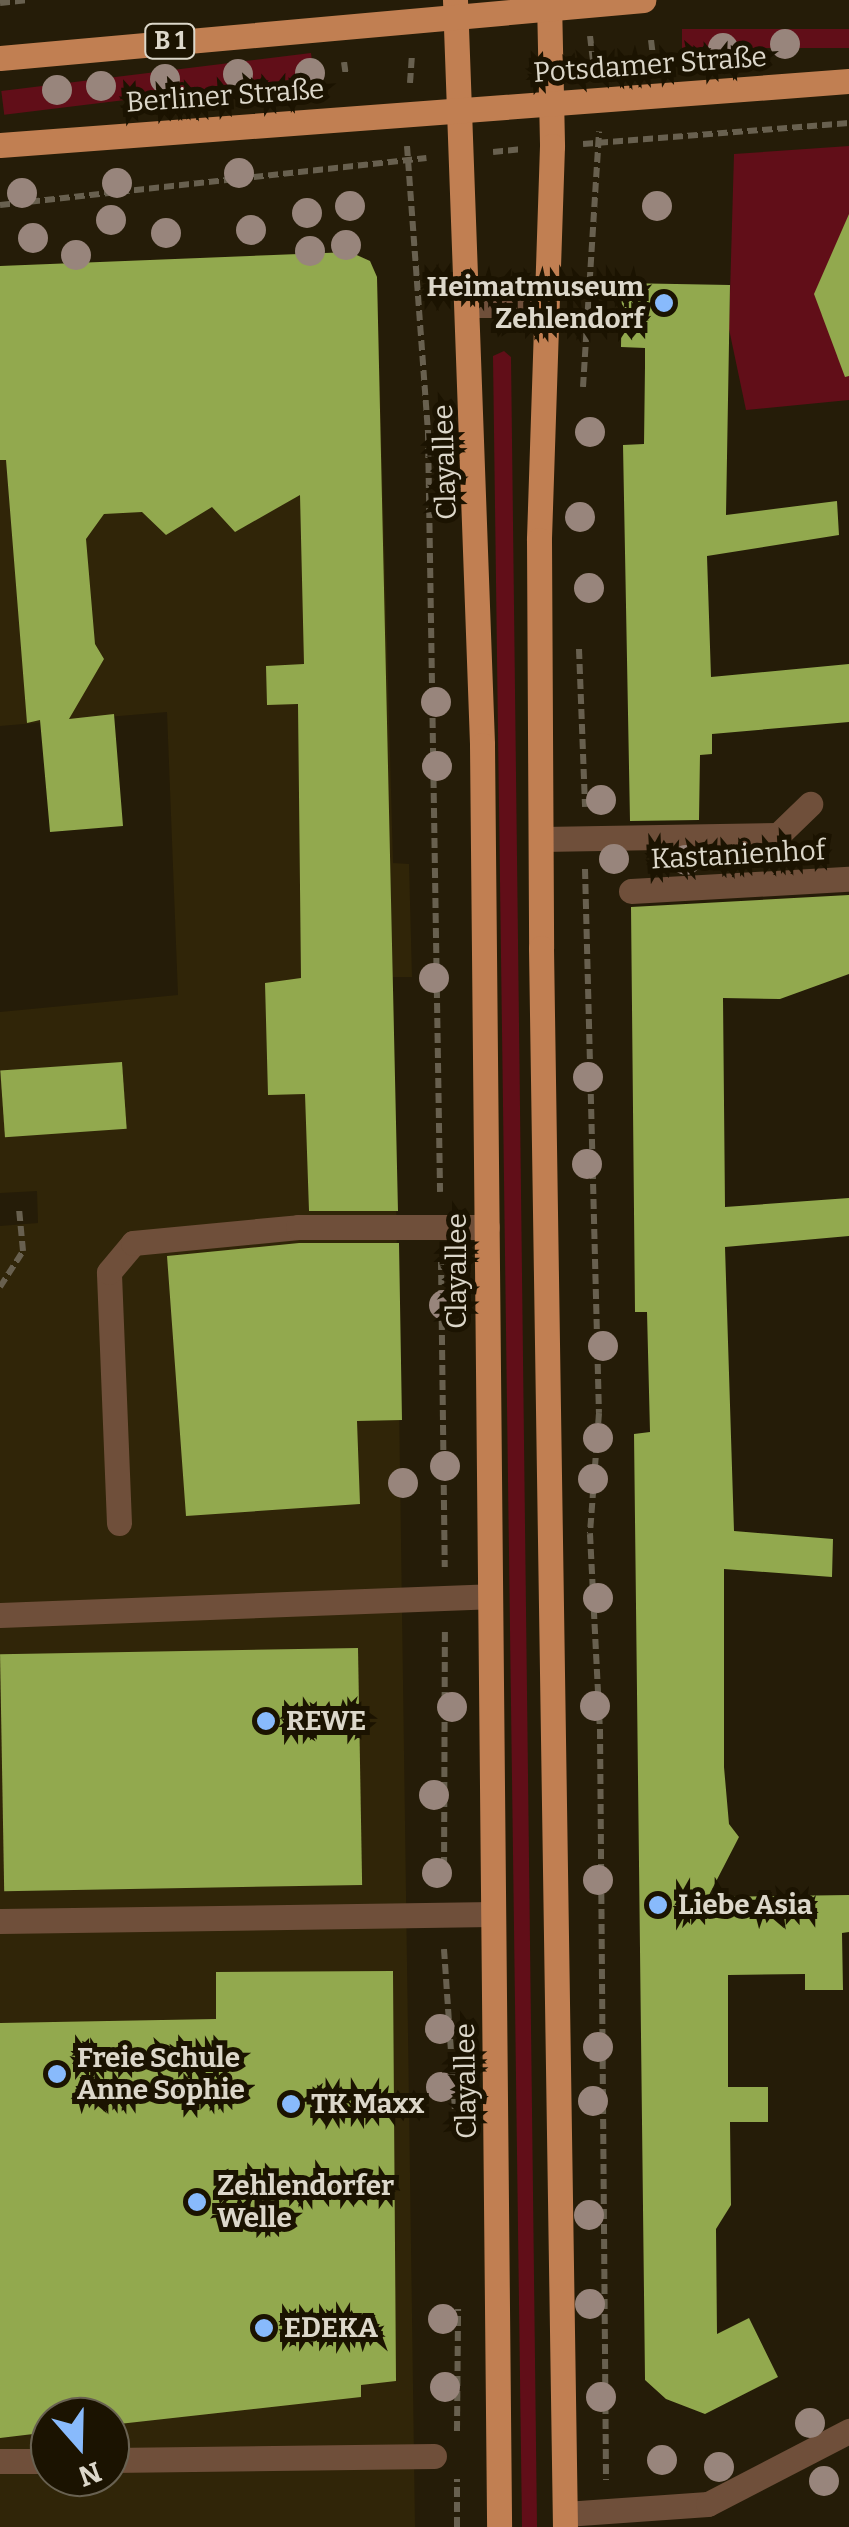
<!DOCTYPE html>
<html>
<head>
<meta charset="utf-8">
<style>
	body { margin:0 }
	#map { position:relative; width:849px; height:2527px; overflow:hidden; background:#251c08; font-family:Bitter,serif }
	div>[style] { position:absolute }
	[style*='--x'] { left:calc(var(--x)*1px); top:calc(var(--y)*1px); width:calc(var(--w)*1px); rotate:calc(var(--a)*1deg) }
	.built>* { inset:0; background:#302508 }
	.green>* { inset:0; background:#610e18; transform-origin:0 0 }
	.building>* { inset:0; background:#92a94e; transform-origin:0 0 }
	.path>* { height:6px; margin-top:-3px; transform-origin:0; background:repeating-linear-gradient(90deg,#68604f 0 10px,transparent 0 15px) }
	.minor>* { height:25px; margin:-12.5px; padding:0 12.5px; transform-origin:12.5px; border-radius:12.5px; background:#6f4f3a }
	.major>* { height:25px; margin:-12.5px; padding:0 12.5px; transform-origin:12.5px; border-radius:12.5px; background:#c17f52 }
	.trees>* { width:30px; height:30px; margin:-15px; border-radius:50%; background:#98857c }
	.dots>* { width:28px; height:28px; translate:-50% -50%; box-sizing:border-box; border:5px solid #1b1301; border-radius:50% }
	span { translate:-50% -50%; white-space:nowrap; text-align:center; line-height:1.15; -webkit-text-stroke:10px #1b1301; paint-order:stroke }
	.shield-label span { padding:2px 8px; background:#1b1301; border:2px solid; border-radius:8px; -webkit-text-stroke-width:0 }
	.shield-label { font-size:25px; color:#dcd7ca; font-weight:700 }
	.street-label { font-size:28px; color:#dcd7ca }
	.poi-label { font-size:28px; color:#dcd7ca; font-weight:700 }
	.right { translate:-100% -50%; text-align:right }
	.left { translate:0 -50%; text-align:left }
	.north { position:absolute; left:30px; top:2397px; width:100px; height:100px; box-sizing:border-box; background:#1b1301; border:2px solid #686151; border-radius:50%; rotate:160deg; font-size:28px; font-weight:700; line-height:40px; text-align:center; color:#dcd7ca }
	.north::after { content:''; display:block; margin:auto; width:35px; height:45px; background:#88bafc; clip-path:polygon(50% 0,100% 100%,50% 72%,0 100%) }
</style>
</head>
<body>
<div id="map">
	<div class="built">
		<div style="clip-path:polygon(evenodd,350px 252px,370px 261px,377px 277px,393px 863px,409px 864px,412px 977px,393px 977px,415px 2527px,0 2527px,0 1226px,38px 1223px,37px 1191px,0 1193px,0 1012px,178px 995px,167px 712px,0 726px,0 266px,350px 252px,50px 2417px,110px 2417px,110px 2477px,50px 2477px,50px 2417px)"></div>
	</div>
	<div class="green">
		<div style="left:849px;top:29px;width:19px;height:167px;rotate:90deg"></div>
		<div style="left:311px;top:53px;width:24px;height:312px;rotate:83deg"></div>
		<div style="clip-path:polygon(849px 146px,849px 400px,746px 410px,729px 329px,734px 154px)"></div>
		<div style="clip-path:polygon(504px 351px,511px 357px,537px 2527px,522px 2527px,493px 356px)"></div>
	</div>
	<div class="building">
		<div style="clip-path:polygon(849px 214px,849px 376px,845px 377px,814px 294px)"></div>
		<div style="clip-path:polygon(350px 252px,370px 261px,377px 277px,398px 1211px,309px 1211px,305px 1094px,268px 1095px,265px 983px,301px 978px,298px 704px,267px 705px,266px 666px,304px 664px,300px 495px,235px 532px,212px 507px,166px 535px,142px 512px,104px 514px,86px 539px,95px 644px,104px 659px,69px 719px,114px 714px,123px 826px,50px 832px,40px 720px,27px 723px,6px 460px,0 460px,0 266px)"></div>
		<div style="clip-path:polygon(622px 283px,730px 285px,726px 515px,837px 501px,839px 535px,707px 556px,711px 677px,849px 664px,849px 722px,712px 734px,712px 754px,700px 755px,699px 820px,630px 821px,623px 445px,644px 444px,645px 366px,645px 348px,621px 347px)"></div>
		<div style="clip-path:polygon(849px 895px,849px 974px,780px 999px,723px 998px,725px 1207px,849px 1198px,849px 1236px,725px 1247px,734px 1531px,833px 1539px,832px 1577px,724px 1569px,724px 1767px,729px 1824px,739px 1837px,708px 1897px,849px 1895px,849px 1932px,842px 1933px,843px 1990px,805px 1990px,805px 1974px,728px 1975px,728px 2087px,768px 2087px,768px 2122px,730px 2122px,731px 2205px,716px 2229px,717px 2334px,749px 2318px,778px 2377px,705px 2414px,666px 2399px,645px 2380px,634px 1434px,650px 1432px,647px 1312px,635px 1312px,631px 907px)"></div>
		<div style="left:122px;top:1062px;width:67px;height:122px;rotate:86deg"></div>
		<div style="clip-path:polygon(299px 1243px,399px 1243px,402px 1420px,357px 1421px,360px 1504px,186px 1516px,167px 1256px)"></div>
		<div style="left:358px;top:1648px;width:237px;height:358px;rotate:89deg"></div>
		<div style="clip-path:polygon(393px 1971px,396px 2381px,361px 2385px,361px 2397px,110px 2425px,110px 2417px,50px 2417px,50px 2432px,0 2438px,0 2023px,216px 2019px,216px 1972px)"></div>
	</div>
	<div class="path">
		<div style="--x:0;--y:3;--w:28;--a:-6"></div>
		<div style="--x:590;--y:36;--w:32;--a:83"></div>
		<div style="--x:651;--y:40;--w:25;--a:83"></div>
		<div style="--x:344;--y:62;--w:14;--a:82"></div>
		<div style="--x:410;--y:83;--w:27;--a:-86"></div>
		<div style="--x:583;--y:144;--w:267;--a:-4.5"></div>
		<div style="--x:407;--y:146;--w:288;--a:85.8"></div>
		<div style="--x:428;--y:433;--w:759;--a:89.09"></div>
		<div style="--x:493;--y:152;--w:27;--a:-6"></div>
		<div style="--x:0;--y:205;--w:429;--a:-6.3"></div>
		<div style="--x:583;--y:387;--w:256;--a:-86.4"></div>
		<div style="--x:579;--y:649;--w:158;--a:87.8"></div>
		<div style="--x:585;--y:869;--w:544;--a:88.53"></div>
		<div style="--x:599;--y:1413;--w:121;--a:94.3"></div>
		<div style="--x:590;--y:1534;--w:195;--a:87.1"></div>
		<div style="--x:600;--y:1729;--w:751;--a:89.54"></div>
		<div style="--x:441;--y:1260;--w:307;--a:89.3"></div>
		<div style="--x:0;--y:1287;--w:43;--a:-57.4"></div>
		<div style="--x:23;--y:1251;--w:42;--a:-95.4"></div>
		<div style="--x:444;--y:1882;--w:253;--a:-89.8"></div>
		<div style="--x:444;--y:1949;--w:178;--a:86.1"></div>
		<div style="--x:457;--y:2431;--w:122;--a:-89.5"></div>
		<div style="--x:457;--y:2527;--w:48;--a:-90"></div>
	</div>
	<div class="minor">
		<div style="--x:467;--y:305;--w:79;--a:0"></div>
		<div style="--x:542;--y:839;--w:236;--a:-1"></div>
		<div style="--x:778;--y:835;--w:45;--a:-44.1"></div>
		<div style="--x:631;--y:891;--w:218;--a:-3.2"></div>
		<div style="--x:119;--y:1523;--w:251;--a:-92.3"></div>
		<div style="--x:109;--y:1272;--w:38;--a:-50"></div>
		<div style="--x:133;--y:1243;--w:166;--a:-5.5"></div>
		<div style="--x:298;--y:1227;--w:189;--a:0"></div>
		<div style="--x:0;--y:1615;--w:490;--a:-2.2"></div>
		<div style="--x:0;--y:1921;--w:493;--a:-0.8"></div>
		<div style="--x:110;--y:2460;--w:324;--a:-0.7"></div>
		<div style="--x:0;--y:2461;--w:50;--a:0"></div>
		<div style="--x:565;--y:2514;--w:143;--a:-4"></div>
		<div style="--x:708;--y:2504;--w:159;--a:-27.4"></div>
	</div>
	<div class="major">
		<div style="--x:455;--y:0;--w:745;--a:87.92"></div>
		<div style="--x:482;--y:745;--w:1782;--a:89.45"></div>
		<div style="--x:549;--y:0;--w:146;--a:88.8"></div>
		<div style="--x:552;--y:146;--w:394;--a:91.9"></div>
		<div style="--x:539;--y:540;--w:408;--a:89.7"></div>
		<div style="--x:541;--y:948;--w:1579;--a:89.13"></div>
		<div style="--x:0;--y:58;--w:646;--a:-5.15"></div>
		<div style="--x:0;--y:145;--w:851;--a:-4.31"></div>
	</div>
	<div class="trees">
		<div style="left:785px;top:44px"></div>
		<div style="left:723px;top:48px"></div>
		<div style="left:310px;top:73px"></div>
		<div style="left:238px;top:74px"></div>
		<div style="left:165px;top:79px"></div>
		<div style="left:101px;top:86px"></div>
		<div style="left:57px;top:90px"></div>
		<div style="left:239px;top:173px"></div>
		<div style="left:117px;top:183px"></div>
		<div style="left:22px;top:193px"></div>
		<div style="left:350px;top:206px"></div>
		<div style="left:657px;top:206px"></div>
		<div style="left:307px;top:213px"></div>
		<div style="left:111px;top:220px"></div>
		<div style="left:251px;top:230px"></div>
		<div style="left:166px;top:233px"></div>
		<div style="left:33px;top:238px"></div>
		<div style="left:346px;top:245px"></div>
		<div style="left:310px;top:251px"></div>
		<div style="left:76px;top:255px"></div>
		<div style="left:590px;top:432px"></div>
		<div style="left:580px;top:517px"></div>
		<div style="left:589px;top:588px"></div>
		<div style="left:436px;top:702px"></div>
		<div style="left:437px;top:766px"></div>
		<div style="left:601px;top:800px"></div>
		<div style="left:614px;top:859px"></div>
		<div style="left:686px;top:860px"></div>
		<div style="left:434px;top:978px"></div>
		<div style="left:588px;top:1077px"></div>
		<div style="left:587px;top:1164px"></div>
		<div style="left:444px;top:1305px"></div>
		<div style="left:603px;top:1346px"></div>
		<div style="left:598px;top:1438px"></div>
		<div style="left:445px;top:1466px"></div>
		<div style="left:593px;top:1479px"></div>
		<div style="left:403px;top:1483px"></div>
		<div style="left:598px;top:1598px"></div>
		<div style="left:595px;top:1706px"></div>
		<div style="left:452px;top:1707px"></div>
		<div style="left:434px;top:1795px"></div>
		<div style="left:437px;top:1873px"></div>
		<div style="left:598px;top:1880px"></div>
		<div style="left:440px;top:2029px"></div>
		<div style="left:598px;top:2047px"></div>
		<div style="left:441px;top:2087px"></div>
		<div style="left:593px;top:2101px"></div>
		<div style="left:589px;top:2215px"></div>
		<div style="left:590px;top:2304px"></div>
		<div style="left:443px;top:2319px"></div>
		<div style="left:445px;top:2387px"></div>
		<div style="left:601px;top:2397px"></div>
		<div style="left:810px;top:2423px"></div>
		<div style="left:662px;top:2460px"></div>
		<div style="left:719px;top:2467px"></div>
		<div style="left:824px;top:2481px"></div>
	</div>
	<div class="dots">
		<div style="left:664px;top:303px;background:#88bafc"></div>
		<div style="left:266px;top:1721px;background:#88bafc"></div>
		<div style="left:658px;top:1905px;background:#88bafc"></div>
		<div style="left:57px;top:2074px;background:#88bafc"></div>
		<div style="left:291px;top:2104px;background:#88bafc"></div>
		<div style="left:197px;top:2202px;background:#88bafc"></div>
		<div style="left:264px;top:2328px;background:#88bafc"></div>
	</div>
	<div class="shield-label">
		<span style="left:170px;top:41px">B 1</span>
	</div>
	<div class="street-label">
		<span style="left:650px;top:65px;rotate:-4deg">Potsdamer Straße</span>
		<span style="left:225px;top:96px;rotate:-4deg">Berliner Straße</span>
		<span style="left:445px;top:462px;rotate:-92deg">Clayallee</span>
		<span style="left:738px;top:855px;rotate:-3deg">Kastanienhof</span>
		<span style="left:457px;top:1271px;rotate:-90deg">Clayallee</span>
		<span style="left:466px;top:2081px;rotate:-91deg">Clayallee</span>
	</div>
	<div class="poi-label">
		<span class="right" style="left:644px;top:303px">Heimatmuseum<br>Zehlendorf</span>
		<span class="left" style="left:286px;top:1721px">REWE</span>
		<span class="left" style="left:678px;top:1905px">Liebe Asia</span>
		<span class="left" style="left:77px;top:2074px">Freie Schule<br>Anne Sophie</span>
		<span class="left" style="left:311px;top:2104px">TK Maxx</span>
		<span class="left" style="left:217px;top:2202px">Zehlendorfer<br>Welle</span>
		<span class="left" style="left:284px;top:2328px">EDEKA</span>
	</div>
	<div class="north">N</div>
</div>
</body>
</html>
